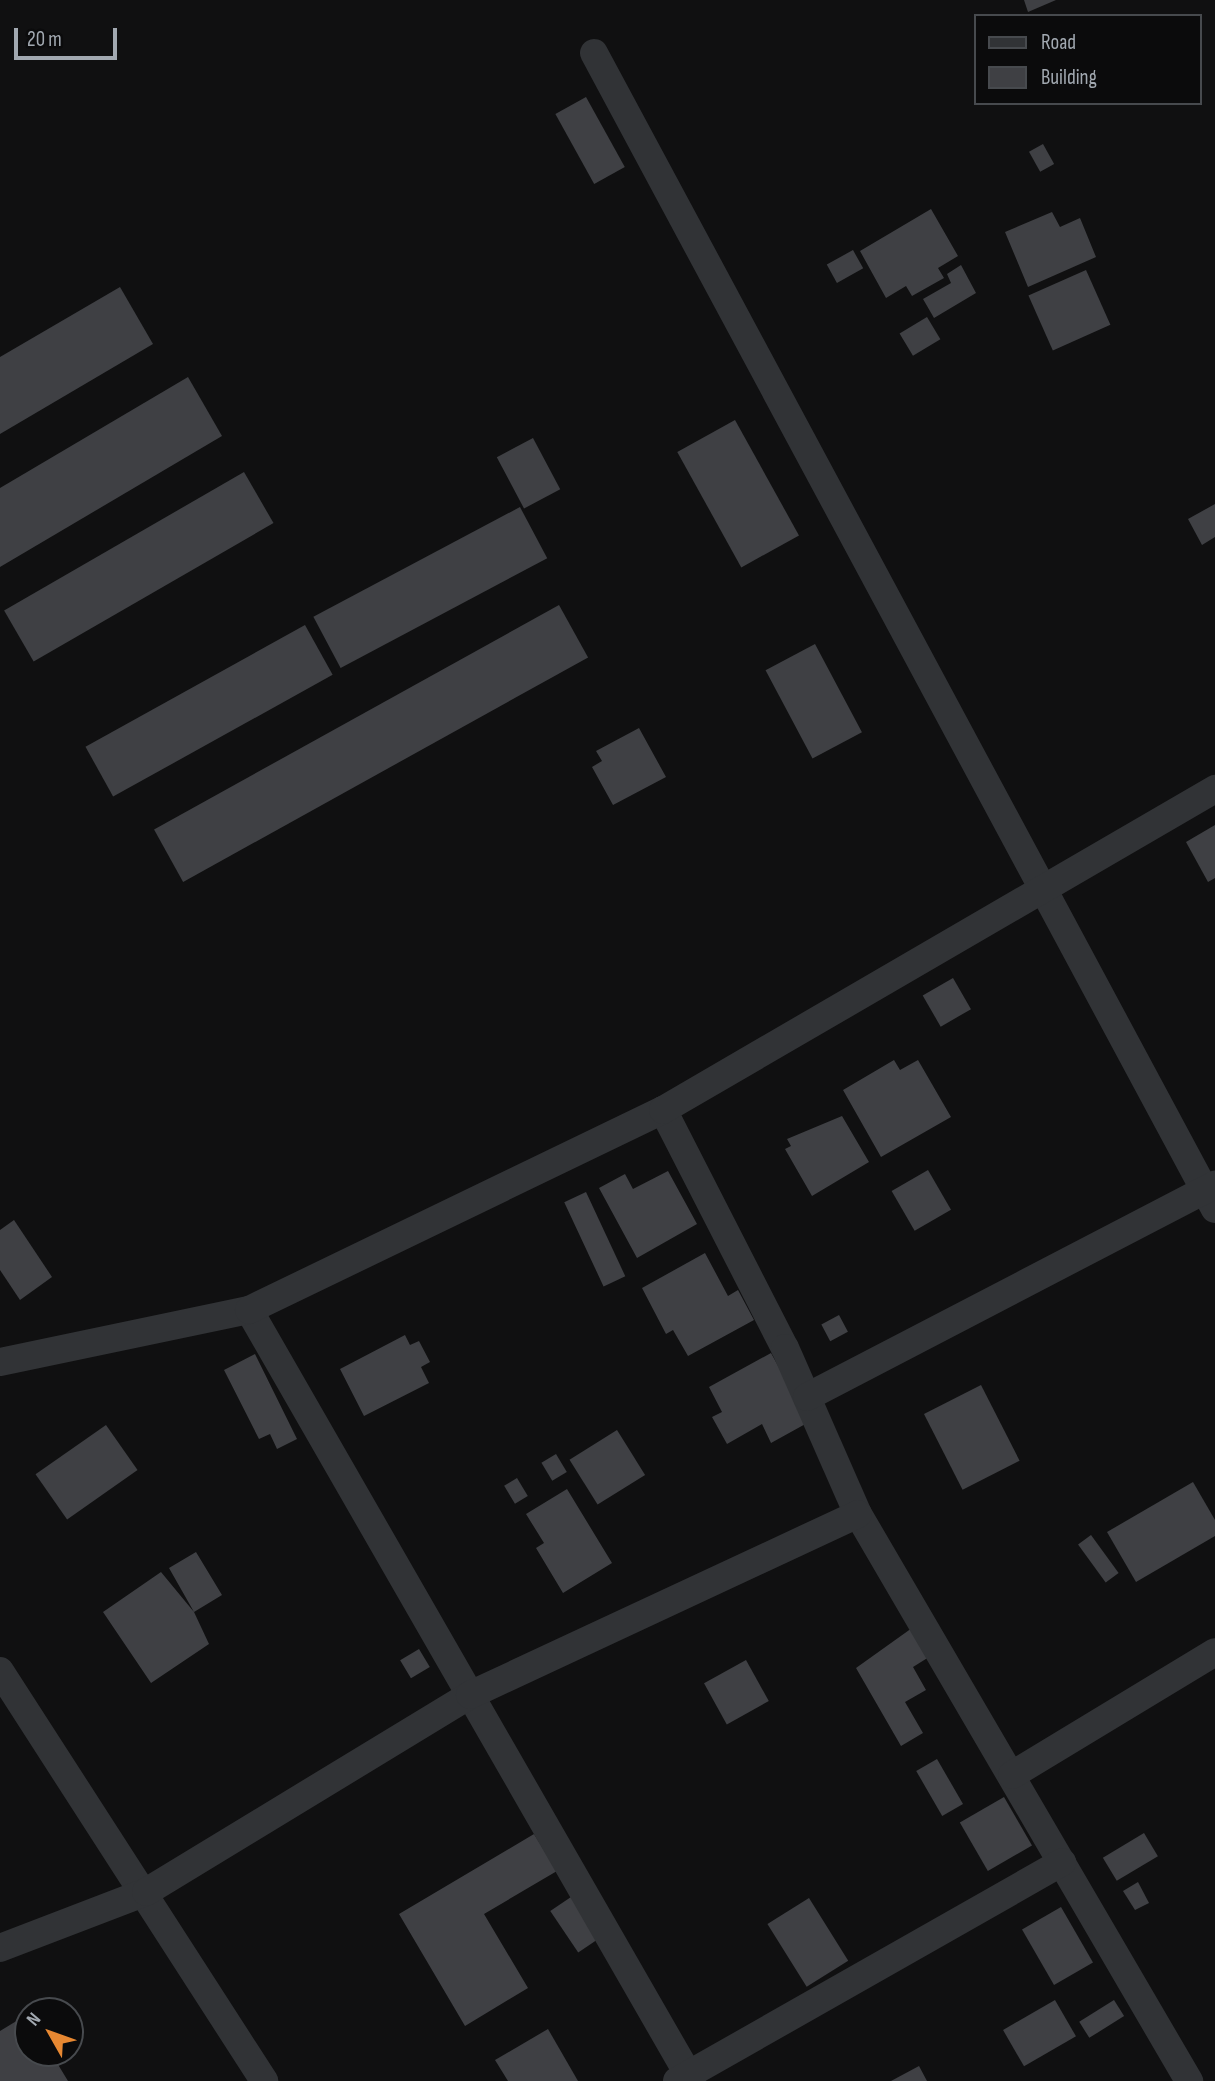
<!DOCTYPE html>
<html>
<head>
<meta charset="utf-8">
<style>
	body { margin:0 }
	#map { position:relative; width:1215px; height:2081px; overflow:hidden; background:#101011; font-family:"Sofia Sans Condensed",sans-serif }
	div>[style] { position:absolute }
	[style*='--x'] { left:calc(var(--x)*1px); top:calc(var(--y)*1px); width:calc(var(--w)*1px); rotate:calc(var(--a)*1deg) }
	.building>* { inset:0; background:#3f4044; transform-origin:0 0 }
	.minor>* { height:28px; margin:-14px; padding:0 14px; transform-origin:14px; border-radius:14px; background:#313336 }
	span { translate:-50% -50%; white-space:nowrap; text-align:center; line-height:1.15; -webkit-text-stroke:5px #0b0b0c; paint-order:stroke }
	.legend { position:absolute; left:974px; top:14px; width:228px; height:91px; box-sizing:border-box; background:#0b0b0c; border:2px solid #474a4e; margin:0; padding:9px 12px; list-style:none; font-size:21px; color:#a2a9b1 }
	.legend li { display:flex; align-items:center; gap:14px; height:35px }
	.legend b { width:35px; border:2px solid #474a4e }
	.north { position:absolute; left:14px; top:1997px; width:70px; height:70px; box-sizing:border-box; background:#0b0b0c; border:2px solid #474a4e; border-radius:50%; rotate:310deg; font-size:19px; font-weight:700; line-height:28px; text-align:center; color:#a2a9b1 }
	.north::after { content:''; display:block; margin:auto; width:24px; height:32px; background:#e78832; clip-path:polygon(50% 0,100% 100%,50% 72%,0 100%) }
	.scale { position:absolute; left:14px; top:28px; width:103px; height:32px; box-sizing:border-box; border:4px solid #a2a9b1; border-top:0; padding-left:9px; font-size:21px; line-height:24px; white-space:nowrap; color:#a2a9b1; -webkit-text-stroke:5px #0b0b0c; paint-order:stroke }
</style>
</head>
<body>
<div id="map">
	<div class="building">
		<div style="clip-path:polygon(1024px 0,1056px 0,1028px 12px)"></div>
		<div style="left:586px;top:97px;width:80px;height:35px;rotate:61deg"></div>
		<div style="left:1043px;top:144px;width:23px;height:16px;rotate:61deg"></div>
		<div style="clip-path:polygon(931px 209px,958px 256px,938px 268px,944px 278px,912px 296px,906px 286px,886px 298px,860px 251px)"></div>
		<div style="clip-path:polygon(1052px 212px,1060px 227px,1080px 218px,1096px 257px,1028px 287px,1005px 232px)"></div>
		<div style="left:853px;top:250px;width:21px;height:30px;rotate:61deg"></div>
		<div style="clip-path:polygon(961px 265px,976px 293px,934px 318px,923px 299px,951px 283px,947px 274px)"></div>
		<div style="left:1086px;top:270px;width:60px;height:63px;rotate:66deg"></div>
		<div style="clip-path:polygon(120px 287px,153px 344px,0 434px,0 357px)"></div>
		<div style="left:927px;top:317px;width:26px;height:32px;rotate:59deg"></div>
		<div style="clip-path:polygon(188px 377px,222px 436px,0 567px,0 488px)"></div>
		<div style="left:735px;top:420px;width:132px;height:66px;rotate:61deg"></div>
		<div style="left:533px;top:438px;width:58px;height:41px;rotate:62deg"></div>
		<div style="left:244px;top:472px;width:59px;height:277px;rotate:60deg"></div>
		<div style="clip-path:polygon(1215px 504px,1215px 537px,1202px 545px,1188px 519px)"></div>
		<div style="left:520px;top:507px;width:58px;height:234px;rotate:62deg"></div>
		<div style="left:559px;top:605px;width:60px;height:463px;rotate:61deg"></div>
		<div style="left:305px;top:625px;width:57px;height:251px;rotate:61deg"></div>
		<div style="left:815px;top:644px;width:100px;height:56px;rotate:62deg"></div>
		<div style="clip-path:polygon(639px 728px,666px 777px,613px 805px,592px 767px,602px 761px,596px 751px)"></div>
		<div style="clip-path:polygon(1215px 825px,1215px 878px,1208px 882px,1186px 842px)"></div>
		<div style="left:953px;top:978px;width:36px;height:35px;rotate:60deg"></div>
		<div style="clip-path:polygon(894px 1060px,900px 1070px,918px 1060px,951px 1117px,881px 1157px,843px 1090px)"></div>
		<div style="clip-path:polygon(842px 1116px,869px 1162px,812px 1196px,785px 1149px,791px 1146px,787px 1139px)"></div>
		<div style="left:928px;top:1170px;width:46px;height:42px;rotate:60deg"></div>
		<div style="clip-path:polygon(668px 1171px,697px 1224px,637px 1258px,599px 1188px,625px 1174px,633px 1189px)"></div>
		<div style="left:586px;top:1192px;width:93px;height:24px;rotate:65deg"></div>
		<div style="clip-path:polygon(14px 1220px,52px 1277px,20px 1300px,0 1270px,0 1230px)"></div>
		<div style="clip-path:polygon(705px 1253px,728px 1296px,738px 1290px,754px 1320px,688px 1356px,673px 1330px,666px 1334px,642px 1288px)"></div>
		<div style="left:839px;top:1315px;width:19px;height:20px;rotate:62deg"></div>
		<div style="clip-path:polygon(405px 1335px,410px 1345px,419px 1341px,430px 1362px,421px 1367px,429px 1383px,364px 1416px,340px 1369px)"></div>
		<div style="clip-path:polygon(771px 1353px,809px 1422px,771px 1443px,762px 1424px,727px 1444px,712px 1417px,722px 1412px,709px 1387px)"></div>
		<div style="clip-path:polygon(255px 1354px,297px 1439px,277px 1449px,270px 1434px,259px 1439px,224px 1370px)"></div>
		<div style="left:981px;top:1385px;width:85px;height:64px;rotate:63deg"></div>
		<div style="left:106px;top:1425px;width:55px;height:86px;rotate:55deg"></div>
		<div style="left:617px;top:1430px;width:53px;height:56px;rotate:58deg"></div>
		<div style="left:556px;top:1454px;width:21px;height:17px;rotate:59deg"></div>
		<div style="left:517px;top:1478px;width:21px;height:15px;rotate:59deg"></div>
		<div style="clip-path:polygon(1193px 1482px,1215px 1520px,1215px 1536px,1136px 1582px,1107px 1532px)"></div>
		<div style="clip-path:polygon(567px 1489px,612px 1563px,563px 1593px,536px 1548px,544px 1543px,526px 1514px)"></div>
		<div style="left:1091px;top:1535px;width:47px;height:16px;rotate:54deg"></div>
		<div style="clip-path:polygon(196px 1552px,222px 1595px,194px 1612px,209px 1644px,151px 1683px,103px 1612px,161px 1572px,194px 1612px,169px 1568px)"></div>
		<div style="clip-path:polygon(912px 1628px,929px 1657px,913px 1667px,926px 1690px,905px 1702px,923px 1733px,901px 1746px,856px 1668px)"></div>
		<div style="left:419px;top:1649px;width:21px;height:22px;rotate:59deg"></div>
		<div style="left:746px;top:1660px;width:47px;height:48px;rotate:61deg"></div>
		<div style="left:937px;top:1759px;width:52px;height:24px;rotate:60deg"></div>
		<div style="left:1004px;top:1797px;width:56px;height:51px;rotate:60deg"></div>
		<div style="left:1144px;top:1833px;width:27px;height:48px;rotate:59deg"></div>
		<div style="clip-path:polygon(534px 1834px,557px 1871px,484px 1914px,528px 1988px,465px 2026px,399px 1914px)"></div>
		<div style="clip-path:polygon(1138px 1882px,1149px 1903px,1135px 1910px,1123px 1891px)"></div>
		<div style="left:571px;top:1897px;width:50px;height:25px;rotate:56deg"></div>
		<div style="left:809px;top:1898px;width:74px;height:49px;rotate:58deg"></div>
		<div style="left:1061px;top:1907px;width:64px;height:45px;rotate:60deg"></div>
		<div style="left:1055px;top:2000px;width:42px;height:60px;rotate:60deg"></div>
		<div style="left:1114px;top:2000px;width:19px;height:41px;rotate:58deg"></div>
		<div style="clip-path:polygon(28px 2014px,28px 2053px,51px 2053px,68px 2081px,0 2081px,0 2031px)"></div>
		<div style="clip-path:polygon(548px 2029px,578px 2081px,508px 2081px,495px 2060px)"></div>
		<div style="clip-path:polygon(919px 2066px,927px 2081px,891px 2081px)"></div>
	</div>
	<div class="minor">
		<div style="--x:594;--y:53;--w:1312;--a:61.76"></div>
		<div style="--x:663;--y:1110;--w:267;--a:62.9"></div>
		<div style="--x:785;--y:1348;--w:181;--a:66.3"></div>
		<div style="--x:858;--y:1514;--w:657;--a:59.72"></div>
		<div style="--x:249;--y:1310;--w:889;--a:60.12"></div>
		<div style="--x:0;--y:1362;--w:254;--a:-11.8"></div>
		<div style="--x:249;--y:1310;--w:460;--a:-25.8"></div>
		<div style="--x:663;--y:1110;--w:639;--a:-30.18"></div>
		<div style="--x:807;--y:1397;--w:460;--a:-27.5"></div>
		<div style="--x:0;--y:1671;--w:488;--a:57.2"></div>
		<div style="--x:1012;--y:1775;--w:237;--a:-31.2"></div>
		<div style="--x:0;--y:1948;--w:156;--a:-21"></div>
		<div style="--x:146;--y:1892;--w:379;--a:-31.3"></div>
		<div style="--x:470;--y:1695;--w:428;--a:-25"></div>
		<div style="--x:677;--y:2081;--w:443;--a:-29.6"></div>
	</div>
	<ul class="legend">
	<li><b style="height:9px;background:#313336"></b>Road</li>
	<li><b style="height:19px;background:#3f4044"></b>Building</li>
	</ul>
	<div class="north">N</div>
	<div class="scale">20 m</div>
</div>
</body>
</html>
